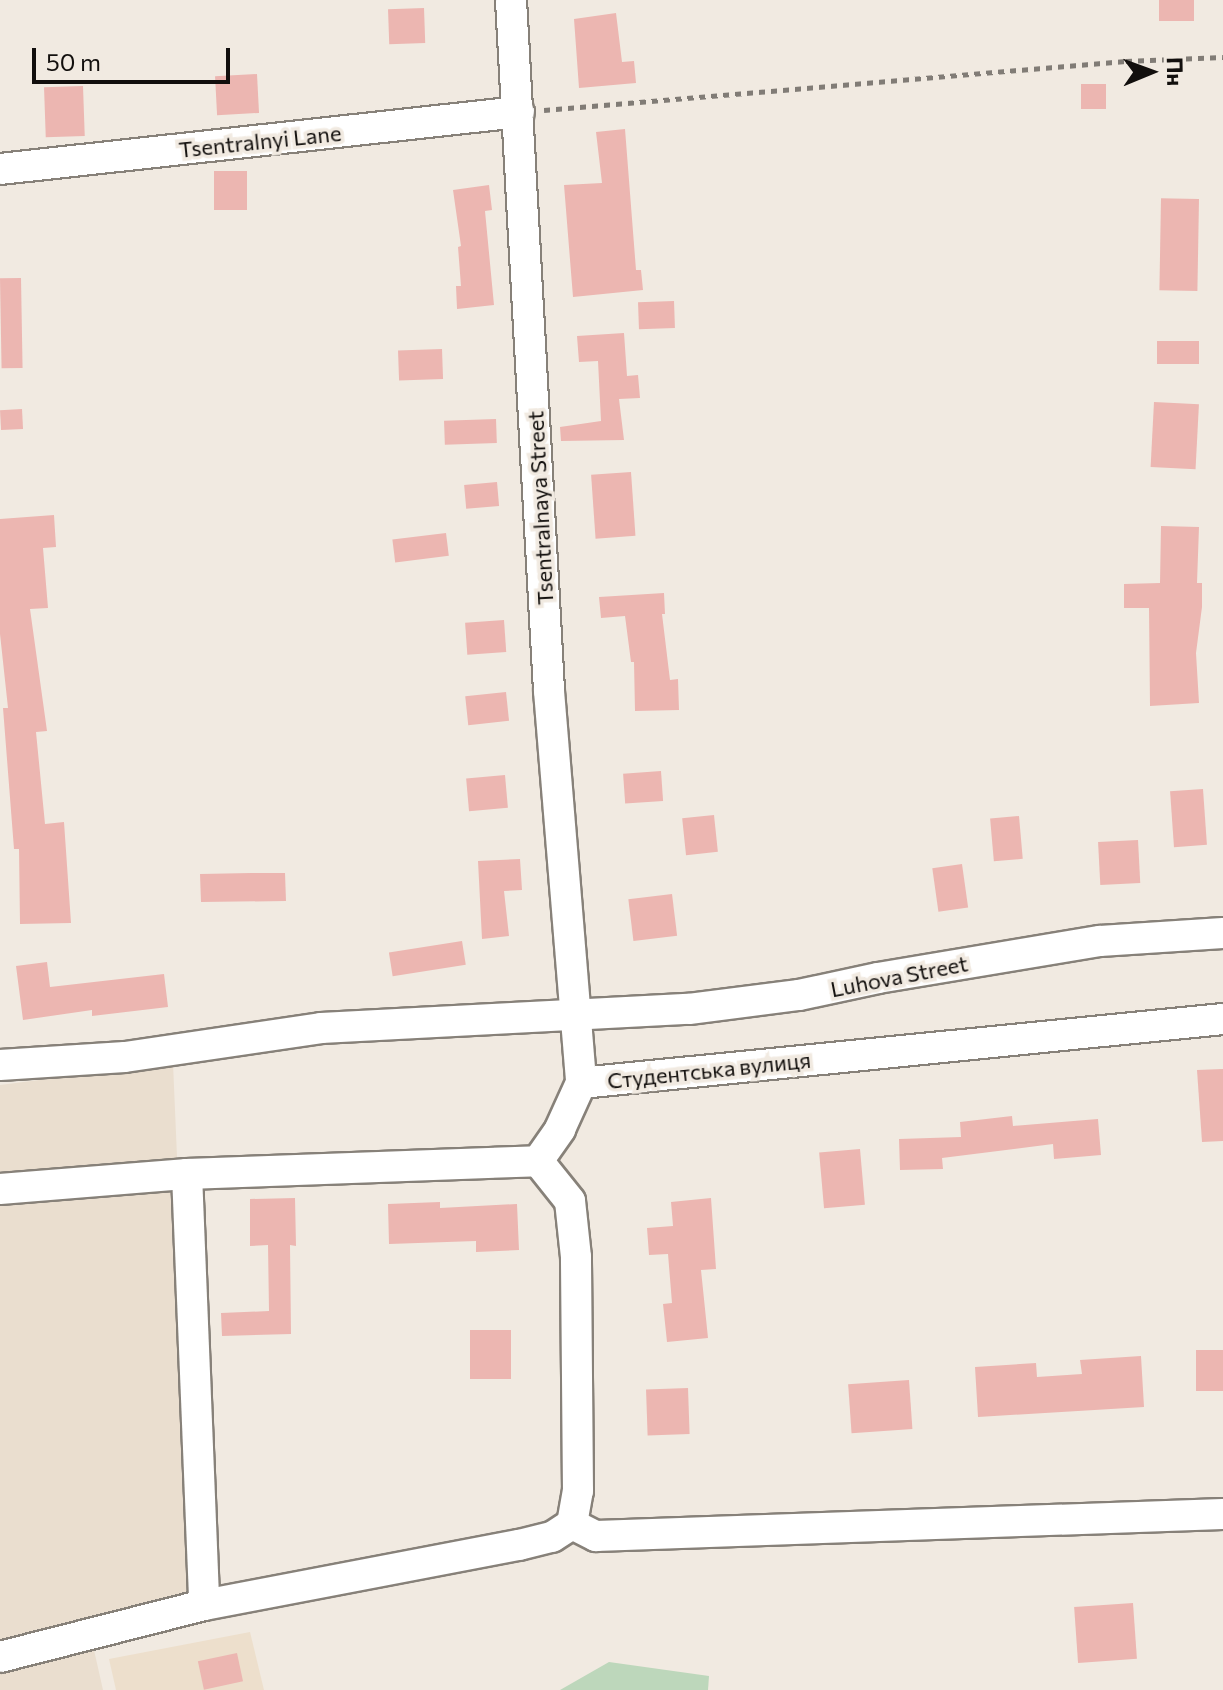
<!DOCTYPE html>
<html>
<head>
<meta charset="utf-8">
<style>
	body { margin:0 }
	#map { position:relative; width:1223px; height:1690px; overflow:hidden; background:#f1eae1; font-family:Commissioner,sans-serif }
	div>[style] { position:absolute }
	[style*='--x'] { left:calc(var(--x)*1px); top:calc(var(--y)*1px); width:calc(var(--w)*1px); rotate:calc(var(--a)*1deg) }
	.built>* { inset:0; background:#eadecf }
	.industrial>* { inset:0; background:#eddfcc }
	.green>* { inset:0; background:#bdd7bb }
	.building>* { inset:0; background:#ecb6b1; transform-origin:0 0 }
	.path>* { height:5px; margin-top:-2.5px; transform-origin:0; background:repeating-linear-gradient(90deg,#817c76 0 6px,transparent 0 12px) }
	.roads { filter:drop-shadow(2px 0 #878179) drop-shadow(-2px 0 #878179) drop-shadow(0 2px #878179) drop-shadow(0 -2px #878179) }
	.street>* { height:30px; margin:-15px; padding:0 15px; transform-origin:15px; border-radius:15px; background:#fff }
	span { translate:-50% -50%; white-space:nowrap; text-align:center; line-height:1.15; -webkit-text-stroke:7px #f1eae1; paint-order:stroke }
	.street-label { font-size:22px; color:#120f0d }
	.north { position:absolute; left:1111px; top:32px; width:80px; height:80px; -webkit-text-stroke:6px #f1eae1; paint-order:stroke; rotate:89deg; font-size:22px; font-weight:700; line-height:32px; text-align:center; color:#120f0d }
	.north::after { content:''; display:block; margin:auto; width:28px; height:36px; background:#120f0d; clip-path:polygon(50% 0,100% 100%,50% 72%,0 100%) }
	.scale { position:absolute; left:32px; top:48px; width:198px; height:36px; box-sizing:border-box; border:4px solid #120f0d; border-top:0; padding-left:10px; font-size:24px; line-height:28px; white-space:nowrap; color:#120f0d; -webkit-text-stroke:6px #f1eae1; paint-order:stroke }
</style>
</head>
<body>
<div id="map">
	<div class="built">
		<div style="clip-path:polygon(173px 1063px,197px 1625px,94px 1650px,103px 1690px,0 1690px,0 1085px)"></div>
	</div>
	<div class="industrial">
		<div style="clip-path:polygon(250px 1632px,264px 1690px,116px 1690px,109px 1659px)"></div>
	</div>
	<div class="green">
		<div style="clip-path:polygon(609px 1662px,709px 1676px,708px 1690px,560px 1690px)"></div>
	</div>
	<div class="building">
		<div style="left:1159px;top:0;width:35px;height:21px"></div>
		<div style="left:424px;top:8px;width:35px;height:36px;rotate:88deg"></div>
		<div style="clip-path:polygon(616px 13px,622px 62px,634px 61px,636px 83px,579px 88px,574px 19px)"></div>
		<div style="left:257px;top:74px;width:39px;height:42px;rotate:87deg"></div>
		<div style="left:1106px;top:84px;width:25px;height:25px;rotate:90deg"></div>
		<div style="left:83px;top:86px;width:50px;height:39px;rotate:88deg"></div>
		<div style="clip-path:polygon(625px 129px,636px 270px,641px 270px,643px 290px,573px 297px,564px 185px,602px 183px,596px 132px)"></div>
		<div style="left:214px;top:171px;width:33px;height:39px"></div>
		<div style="clip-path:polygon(489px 185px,492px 210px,485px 211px,494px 305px,457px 309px,456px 286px,461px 286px,458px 247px,461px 246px,453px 190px)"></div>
		<div style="left:1199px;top:199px;width:92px;height:38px;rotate:91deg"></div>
		<div style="left:21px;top:278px;width:90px;height:21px;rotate:89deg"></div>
		<div style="left:674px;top:301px;width:27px;height:36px;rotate:88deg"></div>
		<div style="clip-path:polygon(624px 333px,627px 376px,638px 375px,640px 398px,619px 399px,624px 440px,561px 441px,560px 427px,601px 421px,598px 361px,579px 362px,577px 336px)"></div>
		<div style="left:1157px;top:341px;width:42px;height:23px"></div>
		<div style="left:442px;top:349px;width:30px;height:44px;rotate:88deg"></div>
		<div style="left:1154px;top:402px;width:45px;height:65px;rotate:3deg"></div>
		<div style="left:22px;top:409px;width:20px;height:22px;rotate:87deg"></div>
		<div style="left:496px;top:419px;width:24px;height:52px;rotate:88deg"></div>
		<div style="left:631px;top:472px;width:64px;height:40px;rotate:86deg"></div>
		<div style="left:497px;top:482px;width:24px;height:33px;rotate:85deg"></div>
		<div style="clip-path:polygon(54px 515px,56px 547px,43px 548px,48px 608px,30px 609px,47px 731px,36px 732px,45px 824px,64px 822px,71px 923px,20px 924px,19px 849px,14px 849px,3px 708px,8px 708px,0 634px,0 519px)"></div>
		<div style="clip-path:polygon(1161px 526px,1199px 527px,1197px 583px,1202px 583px,1202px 607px,1196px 653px,1199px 703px,1150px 706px,1149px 608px,1124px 608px,1124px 584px,1160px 583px)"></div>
		<div style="left:446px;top:533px;width:23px;height:54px;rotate:83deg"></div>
		<div style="clip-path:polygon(664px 593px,665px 614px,662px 614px,670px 680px,678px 679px,679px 710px,635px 711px,634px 662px,631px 662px,625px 616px,601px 618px,599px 597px)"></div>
		<div style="left:504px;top:620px;width:32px;height:39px;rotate:86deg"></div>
		<div style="left:506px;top:692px;width:29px;height:41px;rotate:84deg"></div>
		<div style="left:661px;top:771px;width:30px;height:38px;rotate:86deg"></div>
		<div style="left:505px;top:775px;width:33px;height:39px;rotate:85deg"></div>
		<div style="left:1203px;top:789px;width:56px;height:33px;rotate:86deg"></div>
		<div style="left:714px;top:815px;width:37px;height:32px;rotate:84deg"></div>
		<div style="left:1019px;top:816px;width:43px;height:29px;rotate:85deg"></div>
		<div style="left:1138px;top:840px;width:43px;height:40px;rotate:87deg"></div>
		<div style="clip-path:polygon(520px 859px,522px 890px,504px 891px,509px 936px,482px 939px,478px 861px)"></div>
		<div style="left:962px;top:864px;width:44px;height:30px;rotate:82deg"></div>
		<div style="clip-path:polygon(251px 873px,285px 873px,286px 901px,201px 902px,200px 874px)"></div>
		<div style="left:672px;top:894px;width:42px;height:44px;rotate:83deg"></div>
		<div style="left:462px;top:941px;width:24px;height:74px;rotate:81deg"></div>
		<div style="clip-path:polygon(47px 962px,50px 987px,164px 974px,168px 1007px,92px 1016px,92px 1010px,23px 1020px,16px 966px)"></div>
		<div style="clip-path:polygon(1223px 1069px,1223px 1141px,1202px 1142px,1197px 1070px)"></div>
		<div style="clip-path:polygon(1012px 1116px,1013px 1126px,1098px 1119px,1101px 1155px,1054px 1159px,1053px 1144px,942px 1158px,943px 1169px,900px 1170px,899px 1139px,961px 1137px,960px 1122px)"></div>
		<div style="left:860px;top:1149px;width:56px;height:41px;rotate:85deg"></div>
		<div style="clip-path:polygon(295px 1198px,296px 1246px,290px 1245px,291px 1334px,222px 1336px,221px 1313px,269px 1311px,268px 1245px,250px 1246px,250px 1199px)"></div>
		<div style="clip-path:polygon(711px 1198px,716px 1269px,701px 1270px,708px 1338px,667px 1342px,663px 1304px,672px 1303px,668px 1254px,649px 1255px,647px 1228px,673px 1226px,671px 1202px)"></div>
		<div style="clip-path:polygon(440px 1202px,440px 1208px,517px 1204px,519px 1250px,476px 1252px,476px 1241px,389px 1244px,388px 1204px)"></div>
		<div style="left:511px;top:1330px;width:49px;height:41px;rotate:90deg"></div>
		<div style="left:1223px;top:1350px;width:41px;height:27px;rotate:90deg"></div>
		<div style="clip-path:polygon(1141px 1356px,1144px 1407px,978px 1417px,975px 1367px,1036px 1363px,1037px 1377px,1082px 1374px,1080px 1360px)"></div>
		<div style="left:909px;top:1380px;width:49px;height:61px;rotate:86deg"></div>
		<div style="left:688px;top:1388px;width:46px;height:42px;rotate:88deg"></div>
		<div style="left:1133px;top:1603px;width:56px;height:59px;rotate:86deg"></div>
		<div style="left:237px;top:1653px;width:29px;height:40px;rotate:78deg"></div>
	</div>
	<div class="path">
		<div style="--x:544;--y:110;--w:584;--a:-4.81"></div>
		<div style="--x:1126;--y:61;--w:97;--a:-2.4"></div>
	</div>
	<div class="roads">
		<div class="street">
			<div style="--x:511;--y:0;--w:692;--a:86.85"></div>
			<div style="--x:549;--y:691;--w:393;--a:85.3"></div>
			<div style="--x:0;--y:169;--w:522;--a:-6.27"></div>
			<div style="--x:0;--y:1065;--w:125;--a:-3.7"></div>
			<div style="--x:125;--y:1057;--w:198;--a:-8.4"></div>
			<div style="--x:321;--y:1028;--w:368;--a:-3"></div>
			<div style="--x:689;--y:1009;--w:111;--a:-7.3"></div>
			<div style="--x:799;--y:995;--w:81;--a:-12.1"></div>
			<div style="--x:878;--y:978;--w:225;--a:-9.5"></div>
			<div style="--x:1100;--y:941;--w:123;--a:-3.7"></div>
			<div style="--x:187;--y:1174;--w:431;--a:87.7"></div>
			<div style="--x:0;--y:1189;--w:188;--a:-4.6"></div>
			<div style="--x:187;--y:1174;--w:351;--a:-2.1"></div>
			<div style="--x:538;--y:1161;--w:39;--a:-55"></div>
			<div style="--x:560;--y:1129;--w:51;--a:-65.5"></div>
			<div style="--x:581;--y:1083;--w:645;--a:-5.69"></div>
			<div style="--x:572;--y:1524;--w:27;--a:27"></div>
			<div style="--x:596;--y:1536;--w:627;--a:-2.01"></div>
			<div style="--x:0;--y:1657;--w:211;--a:-14.3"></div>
			<div style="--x:204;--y:1605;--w:321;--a:-10.8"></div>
			<div style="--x:519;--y:1545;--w:34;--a:-14"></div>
			<div style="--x:552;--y:1537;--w:24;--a:-33"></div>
			<div style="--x:572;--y:1524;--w:34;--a:-80"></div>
			<div style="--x:578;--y:1491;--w:234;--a:-90.5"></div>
			<div style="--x:576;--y:1257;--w:56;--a:-96.1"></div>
			<div style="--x:570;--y:1201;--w:51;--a:-128.7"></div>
		</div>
	</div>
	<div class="street-label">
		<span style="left:260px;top:141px;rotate:-6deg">Tsentralnyi Lane</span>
		<span style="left:540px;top:508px;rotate:-93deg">Tsentralnaya Street</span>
		<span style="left:899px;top:976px;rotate:-11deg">Luhova Street</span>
		<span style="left:709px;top:1070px;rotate:-6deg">Студентська вулиця</span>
	</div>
	<div class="north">Пн</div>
	<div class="scale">50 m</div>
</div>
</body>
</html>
